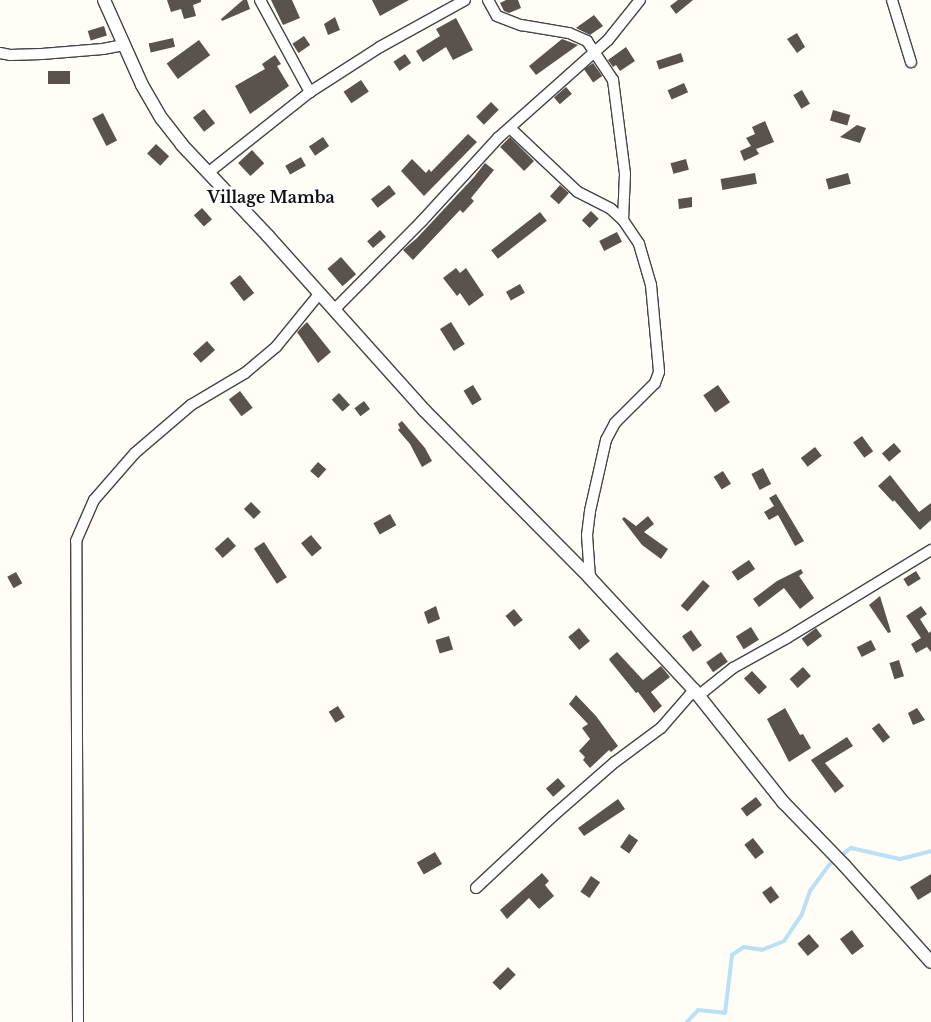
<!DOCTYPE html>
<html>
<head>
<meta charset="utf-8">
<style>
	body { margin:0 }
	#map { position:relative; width:931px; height:1022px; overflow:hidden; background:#fffdf5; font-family:"Libre Baskerville",serif }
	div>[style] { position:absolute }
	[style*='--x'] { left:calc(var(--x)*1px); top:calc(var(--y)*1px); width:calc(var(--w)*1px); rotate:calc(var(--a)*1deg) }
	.stream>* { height:4px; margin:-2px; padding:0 2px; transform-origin:2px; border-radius:2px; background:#b9e0f7 }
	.building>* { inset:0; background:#5a524d; transform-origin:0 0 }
	.roads { filter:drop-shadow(1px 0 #444) drop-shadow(-1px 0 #444) drop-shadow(0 1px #444) drop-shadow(0 -1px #444) }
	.minor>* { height:10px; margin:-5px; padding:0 5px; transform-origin:5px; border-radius:5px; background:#fff }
	.tertiary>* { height:12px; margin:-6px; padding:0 6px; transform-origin:6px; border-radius:6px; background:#fff }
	span { translate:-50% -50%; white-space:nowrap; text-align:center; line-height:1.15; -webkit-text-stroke:5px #fff; paint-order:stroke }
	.neighbourhood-label { font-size:16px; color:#111; font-weight:700 }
</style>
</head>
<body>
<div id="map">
	<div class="stream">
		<div style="--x:687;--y:1022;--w:16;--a:-47"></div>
		<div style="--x:698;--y:1010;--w:27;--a:6"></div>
		<div style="--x:725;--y:1013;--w:58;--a:-83.1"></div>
		<div style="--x:732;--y:955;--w:14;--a:-34"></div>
		<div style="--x:744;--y:947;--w:18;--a:9"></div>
		<div style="--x:762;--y:950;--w:24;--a:-22"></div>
		<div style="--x:784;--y:941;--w:32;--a:-56"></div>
		<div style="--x:802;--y:914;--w:24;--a:-71"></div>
		<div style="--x:810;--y:891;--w:32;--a:-54"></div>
		<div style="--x:829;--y:865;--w:28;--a:-38"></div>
		<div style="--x:851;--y:848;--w:50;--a:12.7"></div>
		<div style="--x:900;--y:859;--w:32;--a:-14"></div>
	</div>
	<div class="building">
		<div style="clip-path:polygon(167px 0,201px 0,201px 2px,193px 5px,196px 16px,184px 19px,181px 9px,171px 12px)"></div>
		<div style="clip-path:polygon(243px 0,247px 0,250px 9px,222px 21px,221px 19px)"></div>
		<div style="clip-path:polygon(271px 0,292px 0,300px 18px,283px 25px)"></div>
		<div style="clip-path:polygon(372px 0,409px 0,380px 16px)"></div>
		<div style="clip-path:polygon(506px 0,518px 0,521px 8px,509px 13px,504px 11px,500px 3px)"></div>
		<div style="clip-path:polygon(678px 0,693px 0,676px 14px,670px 6px)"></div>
		<div style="clip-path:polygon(594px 15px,603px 26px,590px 35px,576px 28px)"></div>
		<div style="clip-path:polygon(335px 17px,340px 30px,328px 35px,324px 24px)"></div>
		<div style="clip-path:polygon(456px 18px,473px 50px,453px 60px,446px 47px,423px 62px,416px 51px,440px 36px,436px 29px)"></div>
		<div style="left:104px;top:26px;width:10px;height:17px;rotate:73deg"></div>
		<div style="clip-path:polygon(797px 33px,805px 47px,797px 53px,787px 39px)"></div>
		<div style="left:304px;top:36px;width:11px;height:14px;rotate:56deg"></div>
		<div style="left:173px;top:38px;width:9px;height:25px;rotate:77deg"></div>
		<div style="clip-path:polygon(562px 39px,578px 45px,536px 75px,529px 66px)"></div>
		<div style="left:199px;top:40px;width:19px;height:40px;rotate:54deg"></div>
		<div style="clip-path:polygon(626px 47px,635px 61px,620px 71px,616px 65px,613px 67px,608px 60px)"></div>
		<div style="left:681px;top:53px;width:9px;height:26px;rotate:72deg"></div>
		<div style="left:405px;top:54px;width:11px;height:14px;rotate:56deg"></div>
		<div style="clip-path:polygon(275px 55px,281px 64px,277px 66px,289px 86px,250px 114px,235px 86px,265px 69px,262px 64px)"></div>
		<div style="left:593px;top:63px;width:16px;height:11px;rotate:55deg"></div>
		<div style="left:70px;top:71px;width:13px;height:22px;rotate:90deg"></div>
		<div style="left:361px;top:80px;width:14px;height:21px;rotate:56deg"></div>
		<div style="left:684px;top:83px;width:10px;height:18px;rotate:66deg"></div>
		<div style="left:566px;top:87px;width:9px;height:16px;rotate:49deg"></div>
		<div style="left:802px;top:90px;width:16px;height:10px;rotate:60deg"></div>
		<div style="left:491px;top:102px;width:11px;height:21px;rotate:45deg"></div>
		<div style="left:204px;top:109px;width:18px;height:14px;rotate:52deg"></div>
		<div style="left:833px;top:110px;width:18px;height:11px;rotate:16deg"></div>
		<div style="left:103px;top:113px;width:31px;height:12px;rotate:63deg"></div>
		<div style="clip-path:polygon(765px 121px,774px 142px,756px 149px,759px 154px,744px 161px,740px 151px,751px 146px,746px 138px,755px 134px,752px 127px)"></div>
		<div style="clip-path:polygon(857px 125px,866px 128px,860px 143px,840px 137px)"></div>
		<div style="clip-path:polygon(468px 134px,477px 142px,424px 196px,401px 171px,412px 159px,426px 173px,429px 169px,431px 172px)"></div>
		<div style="left:323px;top:137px;width:11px;height:17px;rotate:56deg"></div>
		<div style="left:510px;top:137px;width:34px;height:14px;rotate:45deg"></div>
		<div style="left:156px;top:144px;width:18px;height:13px;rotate:43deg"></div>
		<div style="left:252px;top:150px;width:18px;height:19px;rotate:47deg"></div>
		<div style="left:301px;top:157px;width:10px;height:18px;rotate:61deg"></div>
		<div style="left:686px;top:159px;width:11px;height:16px;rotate:75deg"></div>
		<div style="clip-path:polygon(485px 163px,494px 170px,471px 198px,474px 201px,463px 213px,460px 210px,413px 260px,403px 250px,417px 238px,474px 177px)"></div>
		<div style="left:755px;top:173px;width:11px;height:35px;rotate:80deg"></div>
		<div style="left:848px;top:173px;width:11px;height:23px;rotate:75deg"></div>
		<div style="left:389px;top:185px;width:11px;height:23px;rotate:52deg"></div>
		<div style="left:560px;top:185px;width:12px;height:15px;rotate:42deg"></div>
		<div style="clip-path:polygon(692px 197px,692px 207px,679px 209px,678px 199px)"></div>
		<div style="left:202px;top:208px;width:15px;height:11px;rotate:48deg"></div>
		<div style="left:591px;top:211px;width:11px;height:13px;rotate:45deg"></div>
		<div style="left:540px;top:212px;width:11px;height:62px;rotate:52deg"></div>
		<div style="left:380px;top:230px;width:9px;height:17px;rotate:49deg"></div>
		<div style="left:617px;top:232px;width:11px;height:20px;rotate:63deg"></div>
		<div style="left:341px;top:257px;width:23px;height:18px;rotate:49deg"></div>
		<div style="clip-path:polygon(456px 268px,460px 273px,466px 268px,484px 295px,469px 306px,460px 293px,457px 296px,443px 278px)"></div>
		<div style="left:240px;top:275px;width:23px;height:13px;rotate:52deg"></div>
		<div style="left:520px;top:284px;width:10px;height:16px;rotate:61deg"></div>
		<div style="clip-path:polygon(307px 322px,331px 352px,318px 363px,297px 332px)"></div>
		<div style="left:451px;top:322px;width:26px;height:13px;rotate:58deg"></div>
		<div style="left:207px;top:341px;width:12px;height:19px;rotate:48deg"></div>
		<div style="left:473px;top:385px;width:17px;height:11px;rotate:59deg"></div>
		<div style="left:718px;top:385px;width:21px;height:18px;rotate:55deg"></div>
		<div style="left:240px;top:391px;width:21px;height:14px;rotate:53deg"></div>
		<div style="left:339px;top:393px;width:16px;height:10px;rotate:47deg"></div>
		<div style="left:364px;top:401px;width:10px;height:12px;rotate:53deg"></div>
		<div style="clip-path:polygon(402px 421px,425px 448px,432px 461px,422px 467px,410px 444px,398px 430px,400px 428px,398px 424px)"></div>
		<div style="left:862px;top:436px;width:19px;height:11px;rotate:54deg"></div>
		<div style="left:894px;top:443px;width:11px;height:16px;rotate:49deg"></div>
		<div style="left:815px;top:447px;width:11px;height:18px;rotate:52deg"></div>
		<div style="left:318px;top:462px;width:11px;height:12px;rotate:41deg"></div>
		<div style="left:763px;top:468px;width:18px;height:13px;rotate:63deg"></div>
		<div style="left:723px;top:471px;width:15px;height:11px;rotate:58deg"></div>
		<div style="clip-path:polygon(890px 475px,919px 512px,931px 503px,931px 520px,920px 530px,894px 500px,893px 502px,878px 486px)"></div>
		<div style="clip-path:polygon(776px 494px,804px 541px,795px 546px,778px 515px,769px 520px,764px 512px,774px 506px,769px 498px)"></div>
		<div style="left:251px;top:502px;width:14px;height:10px;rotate:45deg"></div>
		<div style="left:390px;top:514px;width:13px;height:19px;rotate:61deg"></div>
		<div style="clip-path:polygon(648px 516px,654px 524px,644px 532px,668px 549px,661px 559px,642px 545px,622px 519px,624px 517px,636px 526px)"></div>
		<div style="left:311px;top:535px;width:17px;height:13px;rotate:50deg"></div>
		<div style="left:228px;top:537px;width:12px;height:18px;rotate:48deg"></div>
		<div style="left:264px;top:542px;width:42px;height:12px;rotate:57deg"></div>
		<div style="left:749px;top:560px;width:11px;height:21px;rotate:56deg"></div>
		<div style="clip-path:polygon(801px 569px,803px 573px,799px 576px,814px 598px,800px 609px,784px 588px,759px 607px,753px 599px,777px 581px)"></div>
		<div style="left:916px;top:571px;width:9px;height:15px;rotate:58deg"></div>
		<div style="left:16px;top:572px;width:13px;height:10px;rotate:61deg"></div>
		<div style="left:703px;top:580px;width:9px;height:34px;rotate:41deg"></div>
		<div style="clip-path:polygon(880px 596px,891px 632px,888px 633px,869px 605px)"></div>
		<div style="clip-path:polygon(436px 606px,440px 619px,428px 624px,424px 612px)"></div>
		<div style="clip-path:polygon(921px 606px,927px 614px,920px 619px,929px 633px,931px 631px,931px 652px,927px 647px,916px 653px,911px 644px,921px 638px,906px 616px)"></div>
		<div style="left:514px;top:609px;width:14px;height:11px;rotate:51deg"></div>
		<div style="left:751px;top:627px;width:15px;height:18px;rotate:58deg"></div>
		<div style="left:579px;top:628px;width:17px;height:14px;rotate:50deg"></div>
		<div style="left:816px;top:628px;width:10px;height:18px;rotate:53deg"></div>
		<div style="left:691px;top:630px;width:19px;height:11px;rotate:55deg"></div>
		<div style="left:449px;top:636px;width:14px;height:14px;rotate:73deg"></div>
		<div style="left:871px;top:640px;width:11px;height:16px;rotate:63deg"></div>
		<div style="clip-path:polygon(617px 652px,643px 680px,661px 666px,670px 677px,651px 692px,662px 706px,654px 713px,638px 692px,636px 693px,610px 661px,609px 659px)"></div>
		<div style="left:721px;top:652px;width:12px;height:18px;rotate:55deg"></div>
		<div style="left:899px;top:660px;width:17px;height:10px;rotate:73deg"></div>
		<div style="left:803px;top:667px;width:12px;height:18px;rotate:48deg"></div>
		<div style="left:752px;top:671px;width:22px;height:11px;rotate:47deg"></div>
		<div style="clip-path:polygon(576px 695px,596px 716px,618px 746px,611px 752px,609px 750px,590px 768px,583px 760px,585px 757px,579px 751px,590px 739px,582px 728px,588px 724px,569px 704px)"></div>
		<div style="left:338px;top:706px;width:13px;height:11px;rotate:58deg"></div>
		<div style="clip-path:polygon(785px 708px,800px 735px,803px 734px,811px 748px,789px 762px,767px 719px)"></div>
		<div style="clip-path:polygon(917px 708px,925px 720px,913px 725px,908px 713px)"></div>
		<div style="left:879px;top:723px;width:18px;height:9px;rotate:52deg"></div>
		<div style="clip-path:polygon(847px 737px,853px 746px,825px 763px,844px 786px,835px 793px,811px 760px)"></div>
		<div style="left:558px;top:778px;width:11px;height:16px;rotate:49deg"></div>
		<div style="left:756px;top:797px;width:10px;height:19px;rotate:53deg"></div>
		<div style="clip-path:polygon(618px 799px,625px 809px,584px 836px,578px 828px)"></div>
		<div style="left:629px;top:834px;width:11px;height:16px;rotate:34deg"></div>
		<div style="left:753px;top:838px;width:18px;height:11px;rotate:52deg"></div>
		<div style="left:435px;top:852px;width:14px;height:21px;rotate:60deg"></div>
		<div style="clip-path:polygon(542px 873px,549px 881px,545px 885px,554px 896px,539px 909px,529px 898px,507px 919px,500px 910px)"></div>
		<div style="clip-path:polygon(931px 874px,931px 892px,918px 900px,910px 887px)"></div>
		<div style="left:591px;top:876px;width:11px;height:19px;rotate:34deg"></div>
		<div style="left:771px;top:886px;width:14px;height:11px;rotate:54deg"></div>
		<div style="left:852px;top:930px;width:20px;height:15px;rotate:53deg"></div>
		<div style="left:809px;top:934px;width:16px;height:15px;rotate:50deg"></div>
		<div style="left:508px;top:967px;width:11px;height:22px;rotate:45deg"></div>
	</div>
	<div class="roads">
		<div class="minor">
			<div style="--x:260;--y:0;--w:105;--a:61.5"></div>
			<div style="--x:488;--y:0;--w:18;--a:61"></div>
			<div style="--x:497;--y:16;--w:26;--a:21"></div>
			<div style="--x:521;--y:25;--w:49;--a:9.5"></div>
			<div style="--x:569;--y:33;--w:20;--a:24"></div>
			<div style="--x:587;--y:41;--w:47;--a:56.3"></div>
			<div style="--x:613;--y:80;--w:95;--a:82.7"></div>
			<div style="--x:625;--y:174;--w:46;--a:92.5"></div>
			<div style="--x:892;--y:0;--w:65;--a:73"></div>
			<div style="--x:0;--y:53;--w:10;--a:11"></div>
			<div style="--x:10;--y:55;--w:32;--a:-2"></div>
			<div style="--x:42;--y:54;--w:61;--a:-4.7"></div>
			<div style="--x:103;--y:49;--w:21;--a:-11"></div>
			<div style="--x:510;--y:128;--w:93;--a:43.3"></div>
			<div style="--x:578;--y:192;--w:37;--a:27"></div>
			<div style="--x:611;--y:209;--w:16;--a:43"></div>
			<div style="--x:623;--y:220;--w:29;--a:56"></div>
			<div style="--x:639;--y:244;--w:43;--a:73.7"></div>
			<div style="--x:651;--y:285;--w:87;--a:84.7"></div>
			<div style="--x:659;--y:372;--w:12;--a:110"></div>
			<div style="--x:655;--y:383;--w:57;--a:135"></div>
			<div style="--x:615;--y:423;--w:19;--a:118"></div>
			<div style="--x:606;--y:440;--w:73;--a:102.7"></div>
			<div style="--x:590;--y:511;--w:24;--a:97"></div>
			<div style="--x:587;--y:535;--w:43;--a:86"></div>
			<div style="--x:209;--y:172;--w:129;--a:-38.4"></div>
			<div style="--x:310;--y:92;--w:83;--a:-32.7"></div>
			<div style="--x:380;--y:47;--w:97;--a:-28.9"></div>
			<div style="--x:334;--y:310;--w:125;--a:-45.3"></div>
			<div style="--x:422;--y:221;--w:113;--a:-47.5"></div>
			<div style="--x:498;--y:138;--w:147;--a:-41.7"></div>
			<div style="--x:608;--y:40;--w:51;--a:-51.3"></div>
			<div style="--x:698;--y:696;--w:45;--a:-38.7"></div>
			<div style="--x:733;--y:668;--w:62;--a:-29.1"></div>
			<div style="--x:787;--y:638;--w:169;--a:-31.4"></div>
			<div style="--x:476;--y:888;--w:105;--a:-43.1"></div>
			<div style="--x:553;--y:816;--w:82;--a:-41.1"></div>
			<div style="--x:615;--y:762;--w:57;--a:-36.5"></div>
			<div style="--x:661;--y:728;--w:50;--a:-49"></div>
			<div style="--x:78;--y:1022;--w:481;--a:-90.2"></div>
			<div style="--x:76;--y:541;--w:45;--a:-66.3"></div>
			<div style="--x:94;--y:500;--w:62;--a:-48.9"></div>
			<div style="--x:135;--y:453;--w:74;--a:-40.6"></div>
			<div style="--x:191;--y:405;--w:63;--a:-30.7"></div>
			<div style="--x:245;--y:373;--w:40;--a:-40"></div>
			<div style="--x:276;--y:347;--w:68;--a:-50.9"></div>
		</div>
		<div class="tertiary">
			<div style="--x:104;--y:0;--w:93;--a:65.9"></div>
			<div style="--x:142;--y:85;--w:39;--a:60"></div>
			<div style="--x:162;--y:119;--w:33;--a:52"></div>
			<div style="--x:182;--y:145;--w:125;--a:46.6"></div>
			<div style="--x:268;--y:236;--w:234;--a:48.1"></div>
			<div style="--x:424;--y:410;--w:236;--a:45.3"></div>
			<div style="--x:590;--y:578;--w:153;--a:47.1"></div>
			<div style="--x:694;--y:690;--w:144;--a:51.5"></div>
			<div style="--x:784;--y:803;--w:86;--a:45.9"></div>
			<div style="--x:844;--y:865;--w:130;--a:48.1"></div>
		</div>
	</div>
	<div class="neighbourhood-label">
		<span style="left:271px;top:197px">Village Mamba</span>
	</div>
</div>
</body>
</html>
